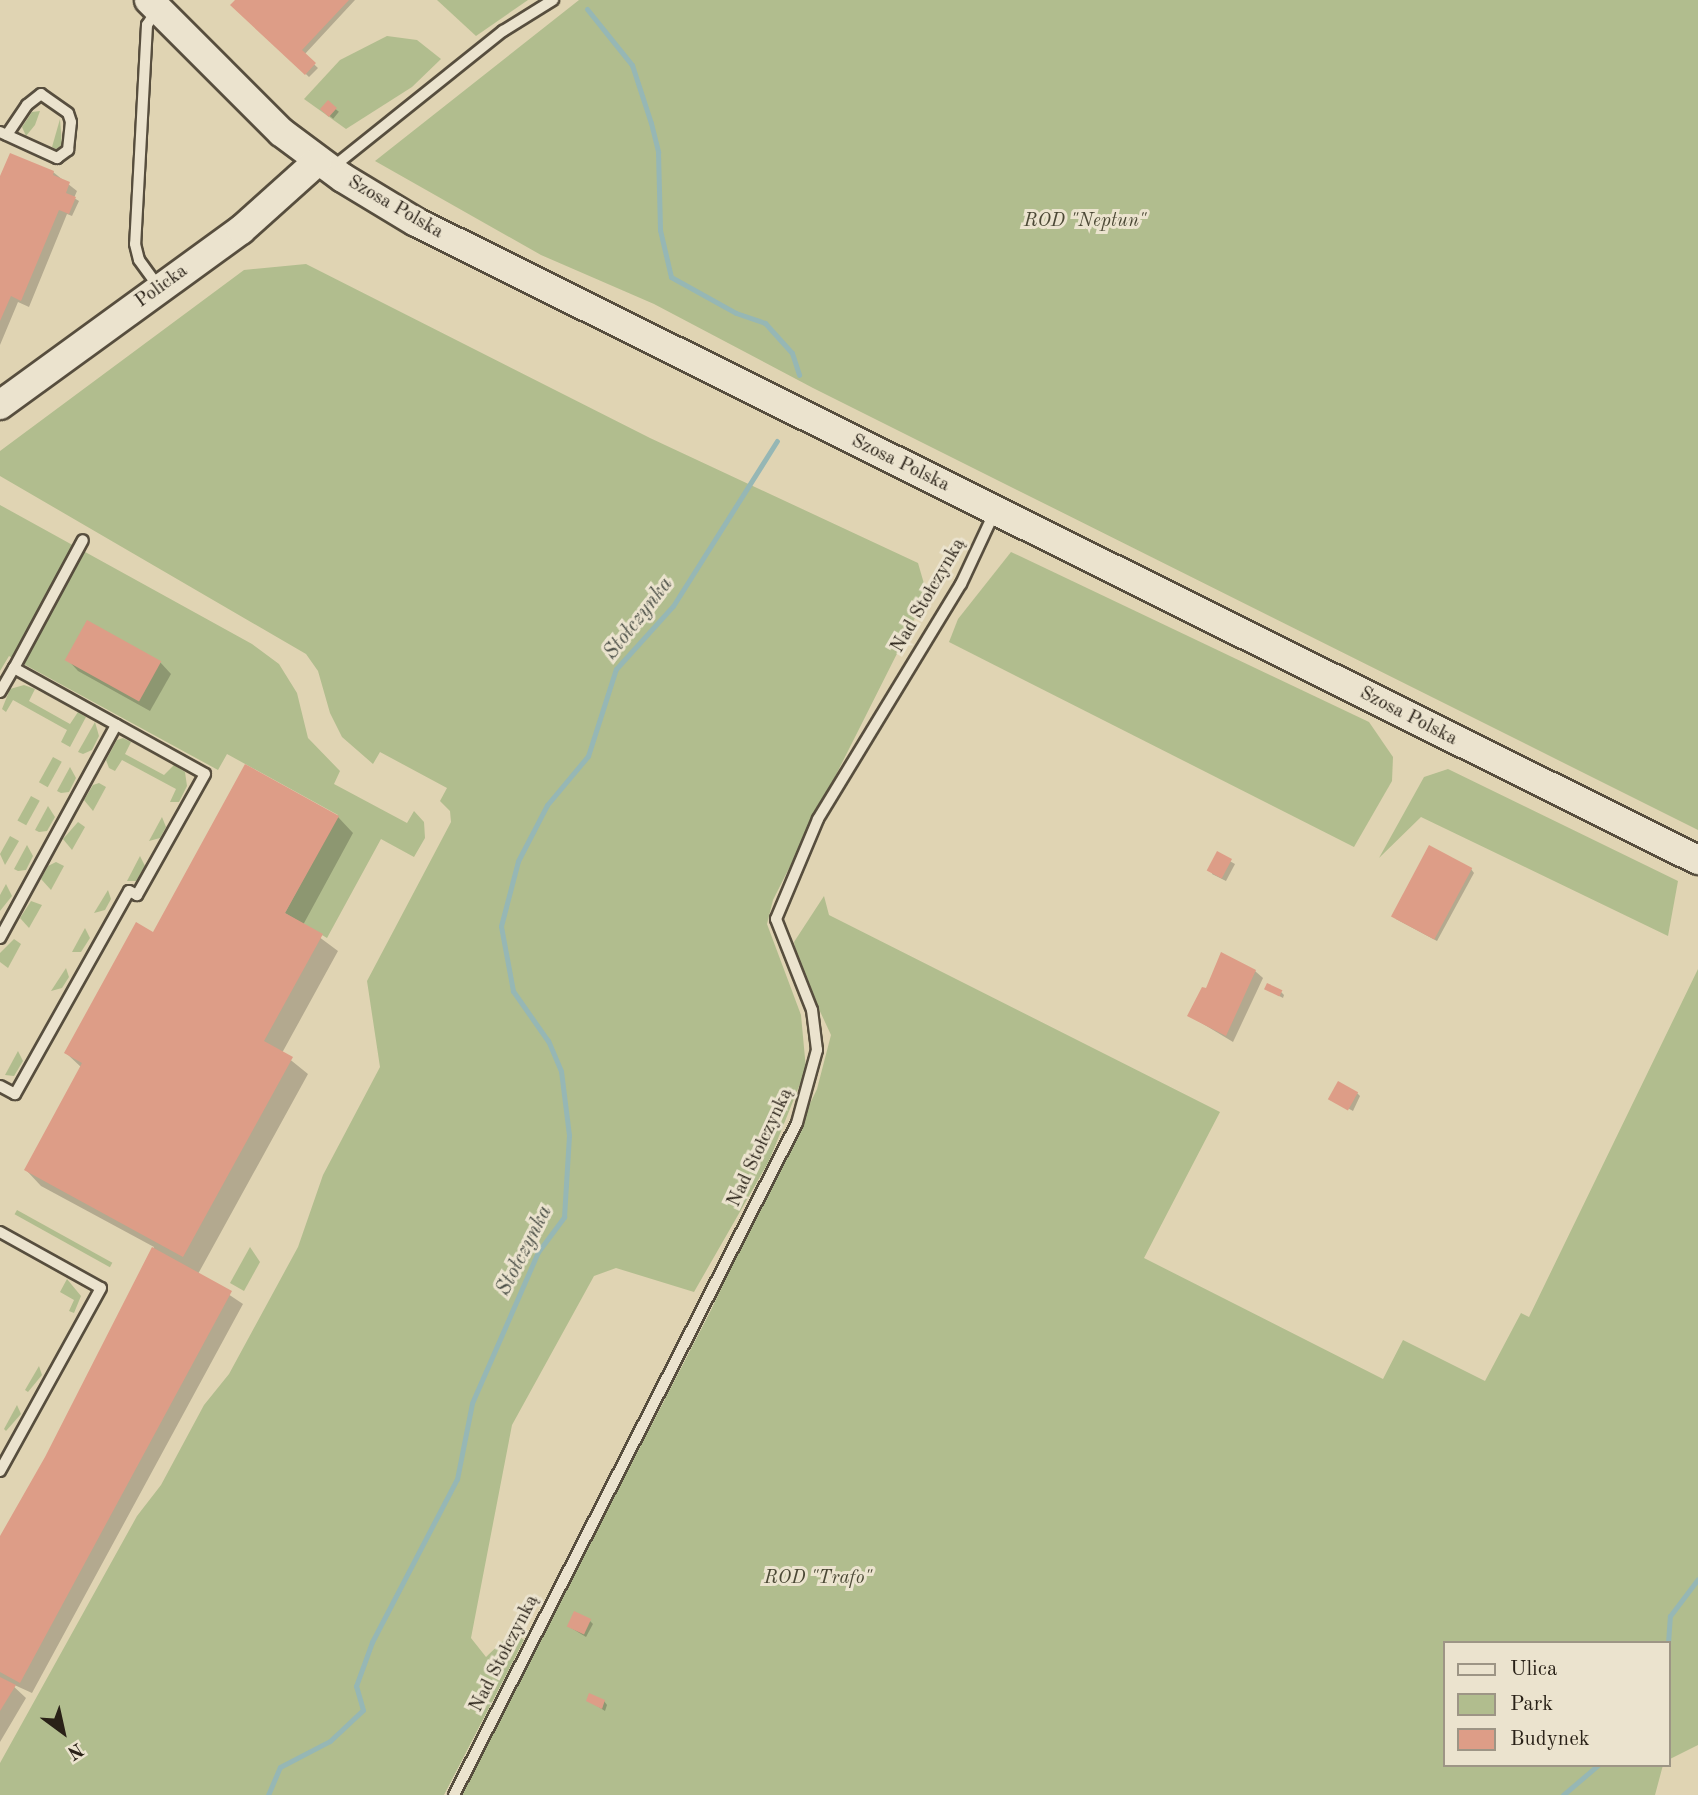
<!DOCTYPE html>
<html>
<head>
<meta charset="utf-8">
<style>
	body { margin:0 }
	#map { position:relative; width:1698px; height:1795px; overflow:hidden; background:#e0d4b3; font-family:"Old Standard TT",serif }
	div>[style] { position:absolute }
	[style*='--x'] { left:calc(var(--x)*1px); top:calc(var(--y)*1px); width:calc(var(--w)*1px); rotate:calc(var(--a)*1deg) }
	.green>* { inset:0; background:#b1bd8e; transform-origin:0 0 }
	.shadow>* { inset:0; background:#0003; transform-origin:0 0 }
	.stream>* { height:5px; margin:-2.5px; padding:0 2.5px; transform-origin:2.5px; border-radius:2.5px; background:#96b7b5 }
	.building>* { inset:0; background:#dd9d87; transform-origin:0 0 }
	.roads { filter:drop-shadow(2px 0 #574e3e) drop-shadow(-2px 0 #574e3e) drop-shadow(0 2px #574e3e) drop-shadow(0 -2px #574e3e) }
	.lane>* { height:10px; margin:-5px; padding:0 5px; transform-origin:5px; border-radius:5px; background:#ebe3ce }
	.secondary>* { height:28px; margin:-14px; padding:0 14px; transform-origin:14px; border-radius:14px; background:#ebe3ce }
	span { translate:-50% -50%; white-space:nowrap; text-align:center; line-height:1.15; -webkit-text-stroke:6px #ebe3ce; paint-order:stroke }
	.street-label { font-size:19px; color:#292117 }
	.park-label { font-size:19px; color:#4b4835; font-style:italic }
	.water-label { font-size:21px; color:#4a4e46; font-style:italic }
	.legend { position:absolute; left:1443px; top:1641px; width:228px; height:126px; box-sizing:border-box; background:#ebe3ce; border:2px solid #9d9585; margin:0; padding:9px 12px; list-style:none; font-size:21px; color:#292117 }
	.legend li { display:flex; align-items:center; gap:14px; height:35px }
	.legend b { width:35px; border:2px solid #9d9585 }
	.north { position:absolute; left:28px; top:1697px; width:70px; height:70px; -webkit-text-stroke:5px #ebe3ce; paint-order:stroke; rotate:147deg; font-size:19px; font-weight:700; line-height:28px; text-align:center; color:#292117 }
	.north::after { content:''; display:block; margin:auto; width:24px; height:32px; background:#292117; clip-path:polygon(50% 0,100% 100%,50% 72%,0 100%) }
</style>
</head>
<body>
<div id="map">
	<div class="green">
		<div style="clip-path:polygon(437px 0,528px 0,476px 36px)"></div>
		<div style="clip-path:polygon(579px 0,1698px 0,1698px 830px,813px 388px,654px 304px,541px 255px,375px 161px)"></div>
		<div style="clip-path:polygon(387px 36px,417px 40px,441px 59px,412px 87px,346px 129px,304px 99px,340px 60px)"></div>
		<div style="clip-path:polygon(40px 111px,35px 125px,26px 136px,22px 127px,32px 112px)"></div>
		<div style="clip-path:polygon(60px 119px,62px 145px,56px 149px,52px 147px)"></div>
		<div style="clip-path:polygon(306px 264px,650px 438px,918px 563px,927px 594px,773px 900px,767px 924px,801px 1015px,806px 1069px,769px 1161px,694px 1292px,616px 1268px,594px 1276px,512px 1425px,471px 1638px,486px 1657px,513px 1631px,524px 1640px,444px 1795px,0 1795px,0 1763px,137px 1516px,161px 1485px,204px 1405px,229px 1374px,298px 1247px,323px 1175px,380px 1067px,367px 981px,451px 822px,450px 811px,440px 801px,447px 788px,380px 752px,373px 764px,342px 737px,330px 713px,318px 671px,306px 654px,0 476px,0 451px,244px 270px)"></div>
		<div style="clip-path:polygon(0 505px,252px 644px,279px 664px,297px 693px,308px 738px,340px 771px,334px 784px,407px 823px,414px 811px,424px 822px,425px 838px,414px 857px,381px 839px,327px 938px,285px 913px,338px 815px,227px 754px,218px 770px,9px 656px,0 671px)"></div>
		<div style="clip-path:polygon(1011px 552px,1369px 722px,1393px 757px,1392px 781px,1354px 847px,949px 642px,958px 619px)"></div>
		<div style="clip-path:polygon(24px 685px,35px 689px,29px 701px,70px 724px,78px 712px,86px 717px,70px 747px,61px 742px,67px 730px,13px 700px,6px 712px,2px 709px,10px 689px)"></div>
		<div style="clip-path:polygon(95px 722px,99px 736px,92px 750px,83px 754px,78px 752px)"></div>
		<div style="clip-path:polygon(123px 738px,131px 742px,125px 754px,164px 775px,174px 765px,185px 772px,187px 786px,179px 802px,170px 802px,176px 789px,122px 760px,115px 771px,109px 768px,106px 760px,117px 740px)"></div>
		<div style="left:53px;top:757px;width:10px;height:29px;rotate:29deg"></div>
		<div style="clip-path:polygon(70px 767px,76px 778px,69px 792px,61px 793px,57px 791px)"></div>
		<div style="clip-path:polygon(1448px 769px,1678px 881px,1668px 936px,1421px 817px,1379px 858px,1424px 777px)"></div>
		<div style="clip-path:polygon(99px 783px,106px 787px,93px 811px,84px 800px,93px 785px)"></div>
		<div style="left:31px;top:796px;width:10px;height:28px;rotate:29deg"></div>
		<div style="clip-path:polygon(48px 806px,55px 817px,47px 831px,39px 832px,35px 830px)"></div>
		<div style="clip-path:polygon(162px 817px,166px 827px,160px 838px,149px 841px)"></div>
		<div style="clip-path:polygon(78px 822px,85px 827px,72px 850px,63px 839px)"></div>
		<div style="clip-path:polygon(10px 836px,19px 841px,5px 865px,0 854px)"></div>
		<div style="clip-path:polygon(27px 845px,33px 856px,26px 870px,18px 871px,14px 869px)"></div>
		<div style="clip-path:polygon(140px 856px,145px 866px,136px 881px,127px 881px)"></div>
		<div style="clip-path:polygon(56px 862px,64px 866px,51px 890px,41px 879px,48px 866px)"></div>
		<div style="clip-path:polygon(6px 884px,12px 896px,0 911px,0 895px)"></div>
		<div style="clip-path:polygon(108px 890px,111px 899px,105px 910px,94px 913px)"></div>
		<div style="clip-path:polygon(824px 896px,829px 915px,1220px 1112px,1144px 1258px,1383px 1379px,1403px 1340px,1485px 1381px,1521px 1313px,1529px 1317px,1698px 969px,1698px 1745px,1668px 1760px,1668px 1643px,1444px 1643px,1444px 1765px,1663px 1765px,1655px 1795px,460px 1795px,710px 1312px,817px 1089px,831px 1035px,799px 966px,794px 942px)"></div>
		<div style="clip-path:polygon(31px 901px,42px 905px,29px 928px,20px 918px)"></div>
		<div style="clip-path:polygon(85px 928px,90px 938px,81px 952px,72px 952px)"></div>
		<div style="clip-path:polygon(14px 939px,21px 944px,8px 968px,0 962px,0 953px)"></div>
		<div style="clip-path:polygon(66px 968px,69px 977px,62px 988px,51px 991px)"></div>
		<div style="clip-path:polygon(18px 1051px,23px 1061px,14px 1076px,5px 1075px)"></div>
		<div style="left:17px;top:1210px;width:109px;height:5px;rotate:29deg"></div>
		<div style="clip-path:polygon(250px 1247px,260px 1262px,244px 1291px,230px 1283px)"></div>
		<div style="clip-path:polygon(67px 1279px,81px 1296px,74px 1313px,69px 1311px,74px 1300px,60px 1292px)"></div>
		<div style="clip-path:polygon(39px 1366px,42px 1375px,28px 1392px,25px 1390px)"></div>
		<div style="clip-path:polygon(17px 1405px,21px 1414px,6px 1431px,4px 1429px)"></div>
	</div>
	<div class="shadow">
		<div style="clip-path:polygon(238px 0,355px 0,304px 55px,318px 68px,309px 77px,233px 5px)"></div>
		<div style="left:328px;top:103px;width:14px;height:9px;rotate:39deg"></div>
		<div style="clip-path:polygon(53px 172px,77px 191px,74px 198px,79px 201px,72px 216px,67px 214px,29px 307px,18px 302px,0 345px,0 180px)"></div>
		<div style="clip-path:polygon(67px 659px,160px 662px,171px 674px,150px 711px,78px 671px)"></div>
		<div style="clip-path:polygon(338px 817px,353px 833px,303px 925px,338px 951px,282px 1053px,308px 1074px,198px 1274px,243px 1304px,32px 1693px,10px 1683px,26px 1698px,0 1742px,0 1539px,47px 1458px,154px 1247px,41px 1186px,26px 1170px,82px 1068px,66px 1053px,154px 934px)"></div>
		<div style="clip-path:polygon(1217px 854px,1235px 864px,1226px 881px,1212px 874px)"></div>
		<div style="clip-path:polygon(1471px 869px,1474px 873px,1437px 941px,1396px 919px)"></div>
		<div style="clip-path:polygon(1255px 971px,1263px 978px,1233px 1042px,1190px 1016px,1207px 991px)"></div>
		<div style="clip-path:polygon(1266px 989px,1281px 992px,1284px 995px,1283px 998px)"></div>
		<div style="clip-path:polygon(1357px 1093px,1360px 1096px,1353px 1111px,1331px 1099px)"></div>
		<div style="clip-path:polygon(590px 1621px,593px 1624px,586px 1637px,568px 1626px)"></div>
		<div style="clip-path:polygon(588px 1700px,604px 1701px,607px 1705px,605px 1711px)"></div>
	</div>
	<div class="stream">
		<div style="--x:587;--y:9;--w:72;--a:51.2"></div>
		<div style="--x:632;--y:65;--w:61;--a:71.9"></div>
		<div style="--x:651;--y:123;--w:30;--a:76"></div>
		<div style="--x:658;--y:152;--w:78;--a:88.5"></div>
		<div style="--x:660;--y:230;--w:48;--a:76.8"></div>
		<div style="--x:671;--y:277;--w:74;--a:29"></div>
		<div style="--x:736;--y:313;--w:31;--a:19"></div>
		<div style="--x:765;--y:323;--w:40;--a:48"></div>
		<div style="--x:792;--y:353;--w:23;--a:72"></div>
		<div style="--x:1668;--y:1643;--w:27;--a:-86"></div>
		<div style="--x:1670;--y:1616;--w:46;--a:-52.9"></div>
		<div style="--x:268;--y:1795;--w:30;--a:-67"></div>
		<div style="--x:280;--y:1767;--w:56;--a:-27.5"></div>
		<div style="--x:330;--y:1741;--w:45;--a:-43.2"></div>
		<div style="--x:363;--y:1710;--w:25;--a:-106"></div>
		<div style="--x:356;--y:1686;--w:47;--a:-70"></div>
		<div style="--x:372;--y:1642;--w:184;--a:-62.5"></div>
		<div style="--x:457;--y:1479;--w:77;--a:-78.8"></div>
		<div style="--x:472;--y:1403;--w:165;--a:-66.4"></div>
		<div style="--x:538;--y:1252;--w:44;--a:-53.4"></div>
		<div style="--x:564;--y:1217;--w:82;--a:-86.5"></div>
		<div style="--x:569;--y:1135;--w:64;--a:-97.1"></div>
		<div style="--x:561;--y:1071;--w:33;--a:-113"></div>
		<div style="--x:548;--y:1041;--w:61;--a:-125"></div>
		<div style="--x:513;--y:991;--w:66;--a:-100.5"></div>
		<div style="--x:501;--y:926;--w:67;--a:-75.3"></div>
		<div style="--x:518;--y:861;--w:63;--a:-62.6"></div>
		<div style="--x:547;--y:805;--w:64;--a:-50.1"></div>
		<div style="--x:588;--y:756;--w:91;--a:-72.2"></div>
		<div style="--x:616;--y:669;--w:85;--a:-47.9"></div>
		<div style="--x:673;--y:606;--w:195;--a:-57.8"></div>
		<div style="--x:1563;--y:1795;--w:46;--a:-40.6"></div>
	</div>
	<div class="building">
		<div style="clip-path:polygon(235px 0,349px 0,302px 50px,316px 63px,305px 75px,230px 5px)"></div>
		<div style="left:328px;top:100px;width:12px;height:12px;rotate:42deg"></div>
		<div style="clip-path:polygon(10px 153px,54px 171px,53px 175px,70px 182px,66px 193px,76px 197px,69px 214px,59px 210px,21px 301px,11px 296px,0 321px,0 176px)"></div>
		<div style="left:87px;top:620px;width:85px;height:46px;rotate:29deg"></div>
		<div style="clip-path:polygon(245px 764px,339px 816px,285px 913px,323px 934px,264px 1041px,293px 1057px,183px 1257px,24px 1170px,82px 1063px,64px 1053px,136px 922px,153px 932px)"></div>
		<div style="left:1429px;top:845px;width:49px;height:81px;rotate:28deg"></div>
		<div style="left:1217px;top:851px;width:17px;height:22px;rotate:28deg"></div>
		<div style="clip-path:polygon(1221px 952px,1256px 970px,1226px 1036px,1187px 1016px,1202px 987px,1206px 988px)"></div>
		<div style="left:1267px;top:983px;width:17px;height:7px;rotate:25deg"></div>
		<div style="left:1338px;top:1081px;width:23px;height:21px;rotate:29deg"></div>
		<div style="clip-path:polygon(152px 1247px,232px 1291px,20px 1683px,0 1672px,0 1536px,45px 1457px)"></div>
		<div style="left:574px;top:1611px;width:19px;height:17px;rotate:25deg"></div>
		<div style="clip-path:polygon(0 1677px,16px 1685px,0 1711px)"></div>
		<div style="clip-path:polygon(589px 1693px,605px 1700px,602px 1709px,586px 1701px)"></div>
	</div>
	<div class="roads">
		<div class="lane">
			<div style="--x:157;--y:10;--w:18;--a:124"></div>
			<div style="--x:147;--y:25;--w:219;--a:93.1"></div>
			<div style="--x:135;--y:244;--w:16;--a:76"></div>
			<div style="--x:139;--y:260;--w:32;--a:54"></div>
			<div style="--x:0;--y:132;--w:63;--a:24.5"></div>
			<div style="--x:57;--y:158;--w:14;--a:-36"></div>
			<div style="--x:68;--y:150;--w:28;--a:-84"></div>
			<div style="--x:71;--y:122;--w:9;--a:-108"></div>
			<div style="--x:68;--y:113;--w:33;--a:-145"></div>
			<div style="--x:41;--y:94;--w:18;--a:142"></div>
			<div style="--x:27;--y:105;--w:36;--a:124"></div>
			<div style="--x:333;--y:167;--w:218;--a:-38.7"></div>
			<div style="--x:503;--y:31;--w:59;--a:-31.8"></div>
			<div style="--x:14;--y:668;--w:145;--a:-61.7"></div>
			<div style="--x:0;--y:692;--w:28;--a:-60"></div>
			<div style="--x:14;--y:668;--w:218;--a:29"></div>
			<div style="--x:205;--y:774;--w:139;--a:119.3"></div>
			<div style="--x:137;--y:895;--w:9;--a:-153"></div>
			<div style="--x:129;--y:891;--w:233;--a:119.3"></div>
			<div style="--x:15;--y:1094;--w:17;--a:-152"></div>
			<div style="--x:0;--y:938;--w:243;--a:-61.4"></div>
			<div style="--x:0;--y:1232;--w:115;--a:29"></div>
			<div style="--x:101;--y:1288;--w:209;--a:118.9"></div>
			<div style="--x:454;--y:1795;--w:754;--a:-62.96"></div>
			<div style="--x:797;--y:1123;--w:76;--a:-74.7"></div>
			<div style="--x:817;--y:1050;--w:40;--a:-97.1"></div>
			<div style="--x:812;--y:1010;--w:98;--a:-111.6"></div>
			<div style="--x:776;--y:919;--w:108;--a:-67.2"></div>
			<div style="--x:818;--y:819;--w:275;--a:-58.7"></div>
			<div style="--x:961;--y:584;--w:81;--a:-65"></div>
		</div>
		<div class="secondary">
			<div style="--x:149;--y:0;--w:187;--a:45"></div>
			<div style="--x:281;--y:132;--w:77;--a:36.6"></div>
			<div style="--x:343;--y:178;--w:85;--a:31.1"></div>
			<div style="--x:416;--y:222;--w:1432;--a:26.46"></div>
			<div style="--x:0;--y:405;--w:298;--a:-36"></div>
			<div style="--x:241;--y:230;--w:103;--a:-41.9"></div>
		</div>
	</div>
	<div class="street-label">
		<span style="left:395px;top:208px;rotate:30deg">Szosa Polska</span>
		<span style="left:162px;top:287px;rotate:-36deg">Policka</span>
		<span style="left:900px;top:464px;rotate:26deg">Szosa Polska</span>
		<span style="left:929px;top:596px;rotate:-60deg">Nad Stołczynką</span>
		<span style="left:1408px;top:717px;rotate:27deg">Szosa Polska</span>
		<span style="left:761px;top:1148px;rotate:-65deg">Nad Stołczynką</span>
		<span style="left:505px;top:1654px;rotate:-63deg">Nad Stołczynką</span>
	</div>
	<div class="park-label">
		<span style="left:1085px;top:222px">ROD "Neptun"</span>
		<span style="left:818px;top:1579px">ROD "Trafo"</span>
	</div>
	<div class="water-label">
		<span style="left:639px;top:619px;rotate:-52deg">Stołczynka</span>
		<span style="left:525px;top:1251px;rotate:-63deg">Stołczynka</span>
	</div>
	<ul class="legend">
	<li><b style="height:9px;background:#ebe3ce"></b>Ulica</li>
	<li><b style="height:19px;background:#b1bd8e"></b>Park</li>
	<li><b style="height:19px;background:#dd9d87"></b>Budynek</li>
	</ul>
	<div class="north">N</div>
</div>
</body>
</html>
